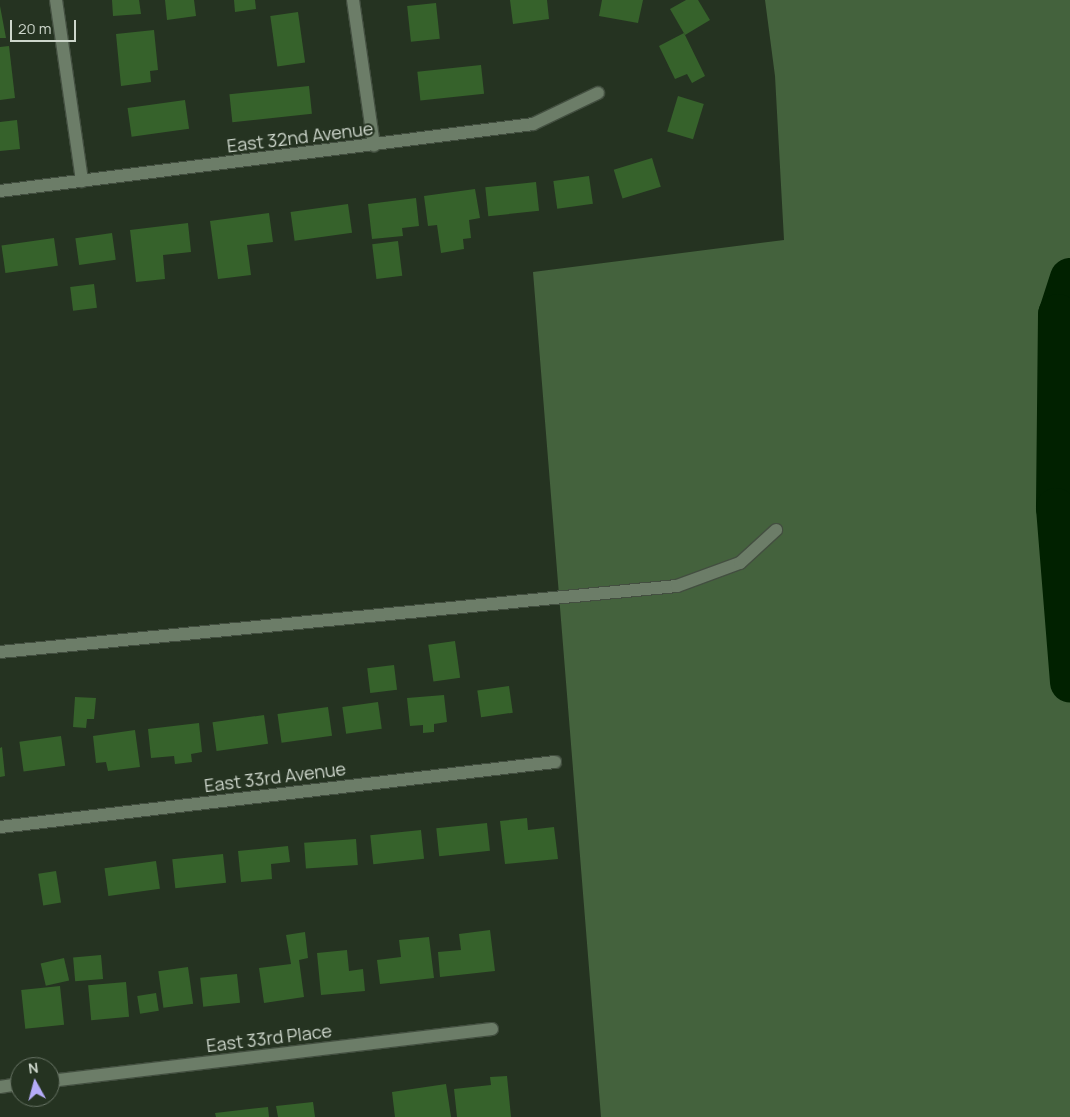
<!DOCTYPE html>
<html>
<head>
<meta charset="utf-8">
<style>
	body { margin:0 }
	#map { position:relative; width:1070px; height:1117px; overflow:hidden; background:#253321; font-family:Manrope,sans-serif }
	div>[style] { position:absolute }
	[style*='--x'] { left:calc(var(--x)*1px); top:calc(var(--y)*1px); width:calc(var(--w)*1px); rotate:calc(var(--a)*1deg) }
	.green>* { inset:0; background:#44623d }
	.river>* { height:40px; margin:-20px; padding:0 20px; transform-origin:20px; border-radius:20px; background:#012100 }
	.building>* { inset:0; background:#36622b; transform-origin:0 0 }
	.roads { filter:drop-shadow(1px 0 #434f40) drop-shadow(-1px 0 #434f40) drop-shadow(0 1px #434f40) drop-shadow(0 -1px #434f40) }
	.minor>* { height:12px; margin:-6px; padding:0 6px; transform-origin:6px; border-radius:6px; background:#6c7d68 }
	span { translate:-50% -50%; white-space:nowrap; text-align:center; line-height:1.15; -webkit-text-stroke:4px #253321; paint-order:stroke }
	.street-label { font-size:18px; color:#cdd6cb }
	.north { position:absolute; left:10px; top:1057px; width:50px; height:50px; box-sizing:border-box; background:#253321; border:1px solid #687465; border-radius:50%; rotate:353deg; font-size:14px; font-weight:700; line-height:20px; text-align:center; color:#cdd6cb }
	.north::after { content:''; display:block; margin:auto; width:18px; height:22px; background:#b5acf8; clip-path:polygon(50% 0,100% 100%,50% 72%,0 100%) }
	.scale { position:absolute; left:10px; top:20px; width:66px; height:22px; box-sizing:border-box; border:2px solid #cdd6cb; border-top:0; padding-left:6px; font-size:15px; line-height:18px; white-space:nowrap; color:#cdd6cb; -webkit-text-stroke:4px #253321; paint-order:stroke }
</style>
</head>
<body>
<div id="map">
	<div class="green">
		<div style="clip-path:polygon(765px 0,1070px 0,1070px 1117px,601px 1117px,533px 272px,784px 240px,775px 76px)"></div>
	</div>
	<div class="river">
		<div style="--x:1070;--y:278;--w:38;--a:108"></div>
		<div style="--x:1058;--y:314;--w:194;--a:90.6"></div>
		<div style="--x:1056;--y:508;--w:175;--a:85.4"></div>
	</div>
	<div class="building">
		<div style="clip-path:polygon(112px 0,139px 0,141px 14px,113px 16px)"></div>
		<div style="clip-path:polygon(165px 0,194px 0,196px 16px,167px 20px)"></div>
		<div style="clip-path:polygon(234px 0,255px 0,256px 9px,235px 12px)"></div>
		<div style="clip-path:polygon(510px 0,547px 0,549px 19px,513px 24px)"></div>
		<div style="clip-path:polygon(602px 0,643px 0,638px 23px,599px 16px)"></div>
		<div style="clip-path:polygon(686px 0,698px 0,710px 20px,685px 35px,670px 9px)"></div>
		<div style="left:436px;top:3px;width:36px;height:29px;rotate:84deg"></div>
		<div style="clip-path:polygon(0 6px,6px 38px,0 38px)"></div>
		<div style="left:298px;top:12px;width:51px;height:28px;rotate:82deg"></div>
		<div style="clip-path:polygon(154px 30px,158px 70px,150px 71px,151px 82px,121px 86px,116px 34px)"></div>
		<div style="clip-path:polygon(684px 33px,705px 76px,692px 83px,687px 74px,675px 79px,659px 46px)"></div>
		<div style="clip-path:polygon(9px 46px,15px 98px,0 100px,0 47px)"></div>
		<div style="left:481px;top:65px;width:29px;height:64px;rotate:84deg"></div>
		<div style="left:309px;top:86px;width:28px;height:80px;rotate:84deg"></div>
		<div style="left:678px;top:96px;width:27px;height:37px;rotate:17deg"></div>
		<div style="left:185px;top:100px;width:29px;height:58px;rotate:82deg"></div>
		<div style="clip-path:polygon(17px 120px,20px 149px,0 151px,0 122px)"></div>
		<div style="left:652px;top:158px;width:30px;height:40px;rotate:73deg"></div>
		<div style="left:589px;top:176px;width:28px;height:36px;rotate:82deg"></div>
		<div style="left:536px;top:182px;width:29px;height:51px;rotate:84deg"></div>
		<div style="clip-path:polygon(475px 189px,480px 218px,469px 220px,471px 238px,463px 239px,464px 249px,441px 253px,437px 225px,428px 226px,424px 196px)"></div>
		<div style="clip-path:polygon(416px 198px,419px 226px,402px 228px,403px 236px,372px 239px,368px 204px)"></div>
		<div style="left:348px;top:204px;width:29px;height:58px;rotate:82deg"></div>
		<div style="clip-path:polygon(269px 213px,273px 242px,247px 245px,251px 275px,218px 279px,210px 221px)"></div>
		<div style="clip-path:polygon(188px 223px,191px 252px,163px 255px,165px 279px,136px 282px,130px 230px)"></div>
		<div style="left:112px;top:233px;width:27px;height:37px;rotate:82deg"></div>
		<div style="left:54px;top:238px;width:28px;height:53px;rotate:82deg"></div>
		<div style="left:398px;top:241px;width:35px;height:26px;rotate:83deg"></div>
		<div style="left:94px;top:284px;width:24px;height:24px;rotate:83deg"></div>
		<div style="left:455px;top:641px;width:37px;height:27px;rotate:82deg"></div>
		<div style="left:394px;top:665px;width:25px;height:27px;rotate:83deg"></div>
		<div style="left:509px;top:686px;width:27px;height:32px;rotate:82deg"></div>
		<div style="clip-path:polygon(444px 695px,447px 722px,434px 724px,434px 732px,423px 733px,423px 725px,410px 726px,407px 698px)"></div>
		<div style="clip-path:polygon(75px 697px,96px 698px,94px 719px,87px 719px,86px 728px,73px 727px)"></div>
		<div style="left:378px;top:702px;width:27px;height:36px;rotate:82deg"></div>
		<div style="left:328px;top:707px;width:29px;height:51px;rotate:82deg"></div>
		<div style="left:264px;top:715px;width:29px;height:52px;rotate:82deg"></div>
		<div style="clip-path:polygon(199px 723px,202px 752px,191px 754px,192px 762px,175px 764px,174px 756px,151px 758px,148px 729px)"></div>
		<div style="clip-path:polygon(135px 730px,140px 767px,108px 771px,106px 762px,96px 763px,93px 736px)"></div>
		<div style="left:61px;top:736px;width:30px;height:42px;rotate:82deg"></div>
		<div style="clip-path:polygon(2px 747px,5px 776px,0 777px,0 748px)"></div>
		<div style="clip-path:polygon(527px 818px,528px 830px,554px 827px,558px 859px,505px 864px,500px 821px)"></div>
		<div style="left:487px;top:823px;width:28px;height:51px;rotate:84deg"></div>
		<div style="left:421px;top:830px;width:29px;height:51px;rotate:84deg"></div>
		<div style="left:356px;top:839px;width:26px;height:52px;rotate:86deg"></div>
		<div style="clip-path:polygon(288px 846px,290px 862px,271px 864px,272px 879px,241px 882px,238px 851px)"></div>
		<div style="left:223px;top:854px;width:29px;height:51px;rotate:84deg"></div>
		<div style="left:156px;top:861px;width:28px;height:52px;rotate:82deg"></div>
		<div style="left:56px;top:871px;width:32px;height:18px;rotate:81deg"></div>
		<div style="clip-path:polygon(490px 930px,495px 971px,440px 977px,438px 952px,461px 950px,459px 934px)"></div>
		<div style="clip-path:polygon(305px 932px,308px 958px,299px 960px,304px 997px,264px 1003px,259px 968px,291px 964px,286px 935px)"></div>
		<div style="clip-path:polygon(429px 937px,434px 978px,380px 984px,377px 960px,401px 957px,399px 940px)"></div>
		<div style="clip-path:polygon(347px 950px,349px 971px,363px 969px,365px 991px,321px 995px,317px 953px)"></div>
		<div style="left:101px;top:955px;width:24px;height:28px;rotate:85deg"></div>
		<div style="left:64px;top:958px;width:23px;height:24px;rotate:77deg"></div>
		<div style="left:188px;top:967px;width:37px;height:30px;rotate:82deg"></div>
		<div style="left:237px;top:974px;width:29px;height:37px;rotate:84deg"></div>
		<div style="left:126px;top:982px;width:35px;height:38px;rotate:85deg"></div>
		<div style="left:60px;top:986px;width:39px;height:39px;rotate:84deg"></div>
		<div style="left:156px;top:993px;width:18px;height:19px;rotate:81deg"></div>
		<div style="clip-path:polygon(507px 1076px,511px 1117px,457px 1117px,454px 1089px,491px 1085px,490px 1077px)"></div>
		<div style="clip-path:polygon(446px 1084px,451px 1117px,395px 1117px,392px 1092px)"></div>
		<div style="clip-path:polygon(313px 1102px,315px 1117px,278px 1117px,276px 1106px)"></div>
		<div style="clip-path:polygon(268px 1107px,269px 1117px,216px 1117px,215px 1113px)"></div>
	</div>
	<div class="roads">
		<div class="minor">
			<div style="--x:56;--y:0;--w:183;--a:81.8"></div>
			<div style="--x:353;--y:0;--w:147;--a:81.8"></div>
			<div style="--x:0;--y:191;--w:537;--a:-7.16"></div>
			<div style="--x:533;--y:124;--w:72;--a:-25.5"></div>
			<div style="--x:0;--y:652;--w:680;--a:-5.57"></div>
			<div style="--x:677;--y:586;--w:67;--a:-20.1"></div>
			<div style="--x:740;--y:563;--w:49;--a:-42.5"></div>
			<div style="--x:0;--y:827;--w:559;--a:-6.68"></div>
			<div style="--x:50;--y:1081;--w:445;--a:-6.7"></div>
			<div style="--x:0;--y:1087;--w:20;--a:-9"></div>
		</div>
	</div>
	<div class="street-label">
		<span style="left:300px;top:137px;rotate:-7deg">East 32nd Avenue</span>
		<span style="left:275px;top:777px;rotate:-7deg">East 33rd Avenue</span>
		<span style="left:269px;top:1038px;rotate:-7deg">East 33rd Place</span>
	</div>
	<div class="north">N</div>
	<div class="scale">20 m</div>
</div>
</body>
</html>
